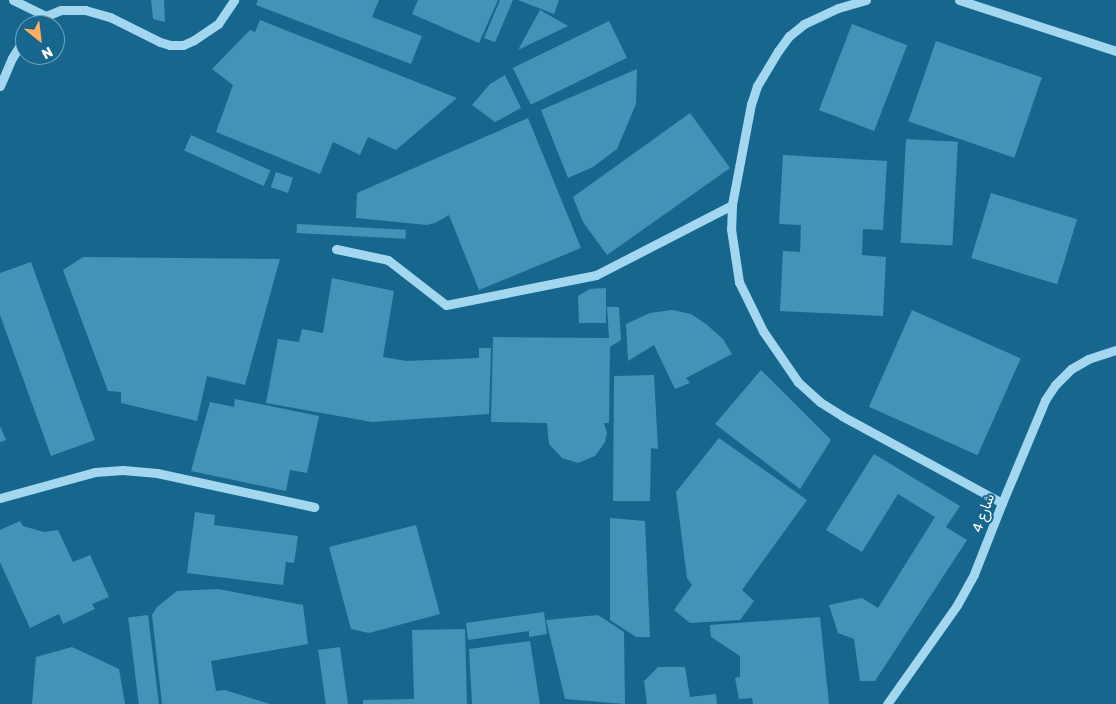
<!DOCTYPE html>
<html>
<head>
<meta charset="utf-8">
<style>
	body { margin:0 }
	#map { position:relative; width:1116px; height:704px; overflow:hidden; background:#17668e; font-family:Rubik,"Noto Naskh Arabic",sans-serif }
	div>[style] { position:absolute }
	[style*='--x'] { left:calc(var(--x)*1px); top:calc(var(--y)*1px); width:calc(var(--w)*1px); rotate:calc(var(--a)*1deg) }
	.building>* { inset:0; background:#4492b8; transform-origin:0 0 }
	.minor>* { height:9px; margin:-4.5px; padding:0 4.5px; transform-origin:4.5px; border-radius:4.5px; background:#a3d7ef }
	span { translate:-50% -50%; white-space:nowrap; text-align:center; line-height:1.15; -webkit-text-stroke:4px #17668e; paint-order:stroke }
	.street-label { font-size:14px; color:#fff }
	.north { position:absolute; left:15px; top:15px; width:50px; height:50px; box-sizing:border-box; background:#17668e; border:1px solid #74a3bb; border-radius:50%; rotate:151deg; font-size:14px; font-weight:700; line-height:20px; text-align:center; color:#fff }
	.north::after { content:''; display:block; margin:auto; width:18px; height:22px; background:#ffae61; clip-path:polygon(50% 0,100% 100%,50% 72%,0 100%) }
</style>
</head>
<body>
<div id="map">
	<div class="building">
		<div style="clip-path:polygon(151px 0,164px 0,165px 22px,153px 19px)"></div>
		<div style="clip-path:polygon(258px 0,379px 0,372px 17px,422px 36px,411px 64px,256px 5px)"></div>
		<div style="clip-path:polygon(418px 0,498px 0,479px 43px,412px 14px)"></div>
		<div style="clip-path:polygon(500px 0,513px 0,495px 42px,484px 38px)"></div>
		<div style="clip-path:polygon(518px 0,559px 0,554px 14px)"></div>
		<div style="clip-path:polygon(540px 10px,568px 26px,518px 50px)"></div>
		<div style="clip-path:polygon(260px 20px,457px 98px,396px 150px,368px 137px,360px 155px,333px 142px,320px 174px,216px 132px,233px 85px,212px 69px,250px 30px,255px 32px)"></div>
		<div style="left:609px;top:21px;width:41px;height:107px;rotate:64deg"></div>
		<div style="left:852px;top:24px;width:59px;height:92px;rotate:21deg"></div>
		<div style="left:936px;top:41px;width:112px;height:85px;rotate:19deg"></div>
		<div style="clip-path:polygon(637px 69px,636px 104px,617px 149px,593px 167px,568px 178px,541px 110px)"></div>
		<div style="clip-path:polygon(505px 75px,521px 108px,495px 122px,472px 105px,490px 84px)"></div>
		<div style="clip-path:polygon(690px 113px,730px 168px,607px 255px,583px 222px,573px 197px)"></div>
		<div style="clip-path:polygon(528px 118px,581px 248px,479px 290px,449px 215px,435px 223px,427px 225px,356px 218px,357px 193px)"></div>
		<div style="left:191px;top:135px;width:87px;height:17px;rotate:24deg"></div>
		<div style="left:906px;top:139px;width:52px;height:104px;rotate:3deg"></div>
		<div style="clip-path:polygon(783px 155px,887px 161px,883px 230px,863px 229px,862px 255px,886px 257px,883px 316px,780px 311px,783px 251px,800px 252px,801px 225px,779px 224px)"></div>
		<div style="left:276px;top:172px;width:18px;height:16px;rotate:19deg"></div>
		<div style="left:991px;top:193px;width:90px;height:68px;rotate:17deg"></div>
		<div style="left:297px;top:224px;width:109px;height:9px;rotate:3deg"></div>
		<div style="clip-path:polygon(83px 257px,280px 259px,245px 385px,207px 376px,197px 421px,121px 403px,121px 392px,108px 391px,63px 270px)"></div>
		<div style="clip-path:polygon(31px 262px,95px 440px,51px 456px,0 315px,0 273px)"></div>
		<div style="clip-path:polygon(332px 278px,394px 291px,383px 357px,406px 361px,479px 358px,479px 348px,491px 348px,489px 414px,372px 422px,266px 403px,278px 339px,299px 342px,302px 329px,323px 333px)"></div>
		<div style="clip-path:polygon(606px 288px,606px 323px,579px 323px,578px 296px,590px 289px)"></div>
		<div style="clip-path:polygon(607px 307px,619px 307px,621px 340px,610px 347px,609px 423px,604px 423px,607px 433px,605px 442px,595px 456px,578px 463px,562px 458px,549px 444px,547px 423px,491px 422px,493px 337px,609px 338px)"></div>
		<div style="clip-path:polygon(672px 310px,691px 314px,706px 324px,723px 339px,732px 354px,686px 378px,690px 383px,675px 389px,654px 345px,628px 361px,626px 324px,650px 313px)"></div>
		<div style="left:912px;top:310px;width:119px;height:106px;rotate:24deg"></div>
		<div style="clip-path:polygon(761px 370px,831px 440px,800px 489px,715px 424px)"></div>
		<div style="clip-path:polygon(654px 375px,658px 449px,651px 448px,650px 501px,613px 501px,614px 376px)"></div>
		<div style="clip-path:polygon(235px 399px,319px 416px,307px 473px,290px 470px,286px 491px,191px 471px,210px 402px,234px 407px)"></div>
		<div style="clip-path:polygon(0 426px,6px 440px,0 442px)"></div>
		<div style="clip-path:polygon(719px 438px,807px 500px,742px 590px,754px 601px,740px 620px,690px 623px,674px 610px,692px 585px,687px 578px,676px 492px)"></div>
		<div style="clip-path:polygon(874px 454px,960px 506px,946px 527px,967px 540px,875px 681px,860px 681px,854px 639px,838px 633px,829px 605px,862px 598px,878px 608px,935px 517px,898px 494px,862px 552px,826px 530px)"></div>
		<div style="clip-path:polygon(195px 512px,215px 515px,214px 525px,298px 536px,294px 563px,286px 562px,283px 585px,187px 573px)"></div>
		<div style="clip-path:polygon(610px 518px,645px 521px,650px 637px,636px 637px,610px 620px)"></div>
		<div style="clip-path:polygon(20px 521px,23px 526px,44px 532px,58px 530px,73px 562px,90px 555px,109px 597px,92px 604px,95px 609px,63px 624px,59px 614px,30px 628px,0 562px,0 530px)"></div>
		<div style="clip-path:polygon(416px 525px,440px 614px,369px 633px,351px 629px,329px 547px)"></div>
		<div style="clip-path:polygon(218px 589px,303px 605px,308px 644px,211px 661px,216px 691px,225px 690px,270px 704px,162px 704px,152px 615px,157px 607px,177px 591px)"></div>
		<div style="clip-path:polygon(544px 612px,547px 634px,529px 637px,529px 631px,468px 640px,466px 623px)"></div>
		<div style="left:148px;top:615px;width:90px;height:20px;rotate:83deg"></div>
		<div style="clip-path:polygon(598px 615px,624px 632px,625px 704px,565px 699px,546px 620px)"></div>
		<div style="clip-path:polygon(820px 617px,829px 704px,753px 704px,752px 698px,739px 699px,735px 678px,740px 677px,740px 656px,711px 637px,710px 625px)"></div>
		<div style="clip-path:polygon(465px 629px,467px 704px,363px 704px,363px 700px,414px 699px,412px 630px)"></div>
		<div style="clip-path:polygon(530px 641px,540px 704px,472px 704px,469px 649px)"></div>
		<div style="clip-path:polygon(72px 647px,119px 669px,125px 704px,32px 704px,36px 657px)"></div>
		<div style="left:340px;top:647px;width:58px;height:22px;rotate:82deg"></div>
		<div style="clip-path:polygon(658px 667px,685px 667px,690px 697px,716px 694px,717px 704px,647px 704px,644px 681px)"></div>
	</div>
	<div class="minor">
		<div style="--x:13;--y:0;--w:37;--a:26"></div>
		<div style="--x:866;--y:0;--w:29;--a:164"></div>
		<div style="--x:838;--y:8;--w:38;--a:155"></div>
		<div style="--x:804;--y:24;--w:19;--a:141"></div>
		<div style="--x:789;--y:36;--w:19;--a:126"></div>
		<div style="--x:778;--y:51;--w:41;--a:121"></div>
		<div style="--x:757;--y:86;--w:19;--a:108"></div>
		<div style="--x:751;--y:104;--w:103;--a:100.7"></div>
		<div style="--x:732;--y:205;--w:24;--a:92"></div>
		<div style="--x:731;--y:229;--w:54;--a:81.4"></div>
		<div style="--x:739;--y:282;--w:55;--a:63.9"></div>
		<div style="--x:763;--y:331;--w:62;--a:55.5"></div>
		<div style="--x:798;--y:382;--w:30;--a:42"></div>
		<div style="--x:820;--y:402;--w:26;--a:32"></div>
		<div style="--x:842;--y:416;--w:182;--a:28.5"></div>
		<div style="--x:959;--y:0;--w:165;--a:18"></div>
		<div style="--x:36;--y:25;--w:13;--a:-42"></div>
		<div style="--x:46;--y:16;--w:16;--a:-22"></div>
		<div style="--x:61;--y:10;--w:24;--a:0"></div>
		<div style="--x:85;--y:10;--w:26;--a:16"></div>
		<div style="--x:110;--y:17;--w:56;--a:26.6"></div>
		<div style="--x:160;--y:42;--w:10;--a:17"></div>
		<div style="--x:170;--y:45;--w:13;--a:0"></div>
		<div style="--x:183;--y:45;--w:12;--a:-24"></div>
		<div style="--x:194;--y:40;--w:29;--a:-34"></div>
		<div style="--x:218;--y:24;--w:29;--a:-56"></div>
		<div style="--x:0;--y:86;--w:30;--a:-67"></div>
		<div style="--x:12;--y:58;--w:25;--a:-58"></div>
		<div style="--x:336;--y:249;--w:53;--a:11.9"></div>
		<div style="--x:388;--y:260;--w:73;--a:37.8"></div>
		<div style="--x:446;--y:305;--w:153;--a:-11.3"></div>
		<div style="--x:596;--y:275;--w:153;--a:-27.2"></div>
		<div style="--x:0;--y:498;--w:98;--a:-15.3"></div>
		<div style="--x:95;--y:472;--w:28;--a:-4"></div>
		<div style="--x:123;--y:470;--w:34;--a:5"></div>
		<div style="--x:157;--y:473;--w:161;--a:12.2"></div>
		<div style="--x:887;--y:704;--w:121;--a:-54.7"></div>
		<div style="--x:957;--y:605;--w:35;--a:-61"></div>
		<div style="--x:974;--y:574;--w:76;--a:-68.5"></div>
		<div style="--x:1002;--y:503;--w:112;--a:-67.3"></div>
		<div style="--x:1045;--y:400;--w:18;--a:-56"></div>
		<div style="--x:1055;--y:385;--w:23;--a:-45"></div>
		<div style="--x:1071;--y:369;--w:20;--a:-30"></div>
		<div style="--x:1088;--y:359;--w:29;--a:-18"></div>
	</div>
	<div class="street-label">
		<span style="left:984px;top:513px;rotate:-70deg">شارع 4</span>
	</div>
	<div class="north">N</div>
</div>
</body>
</html>
